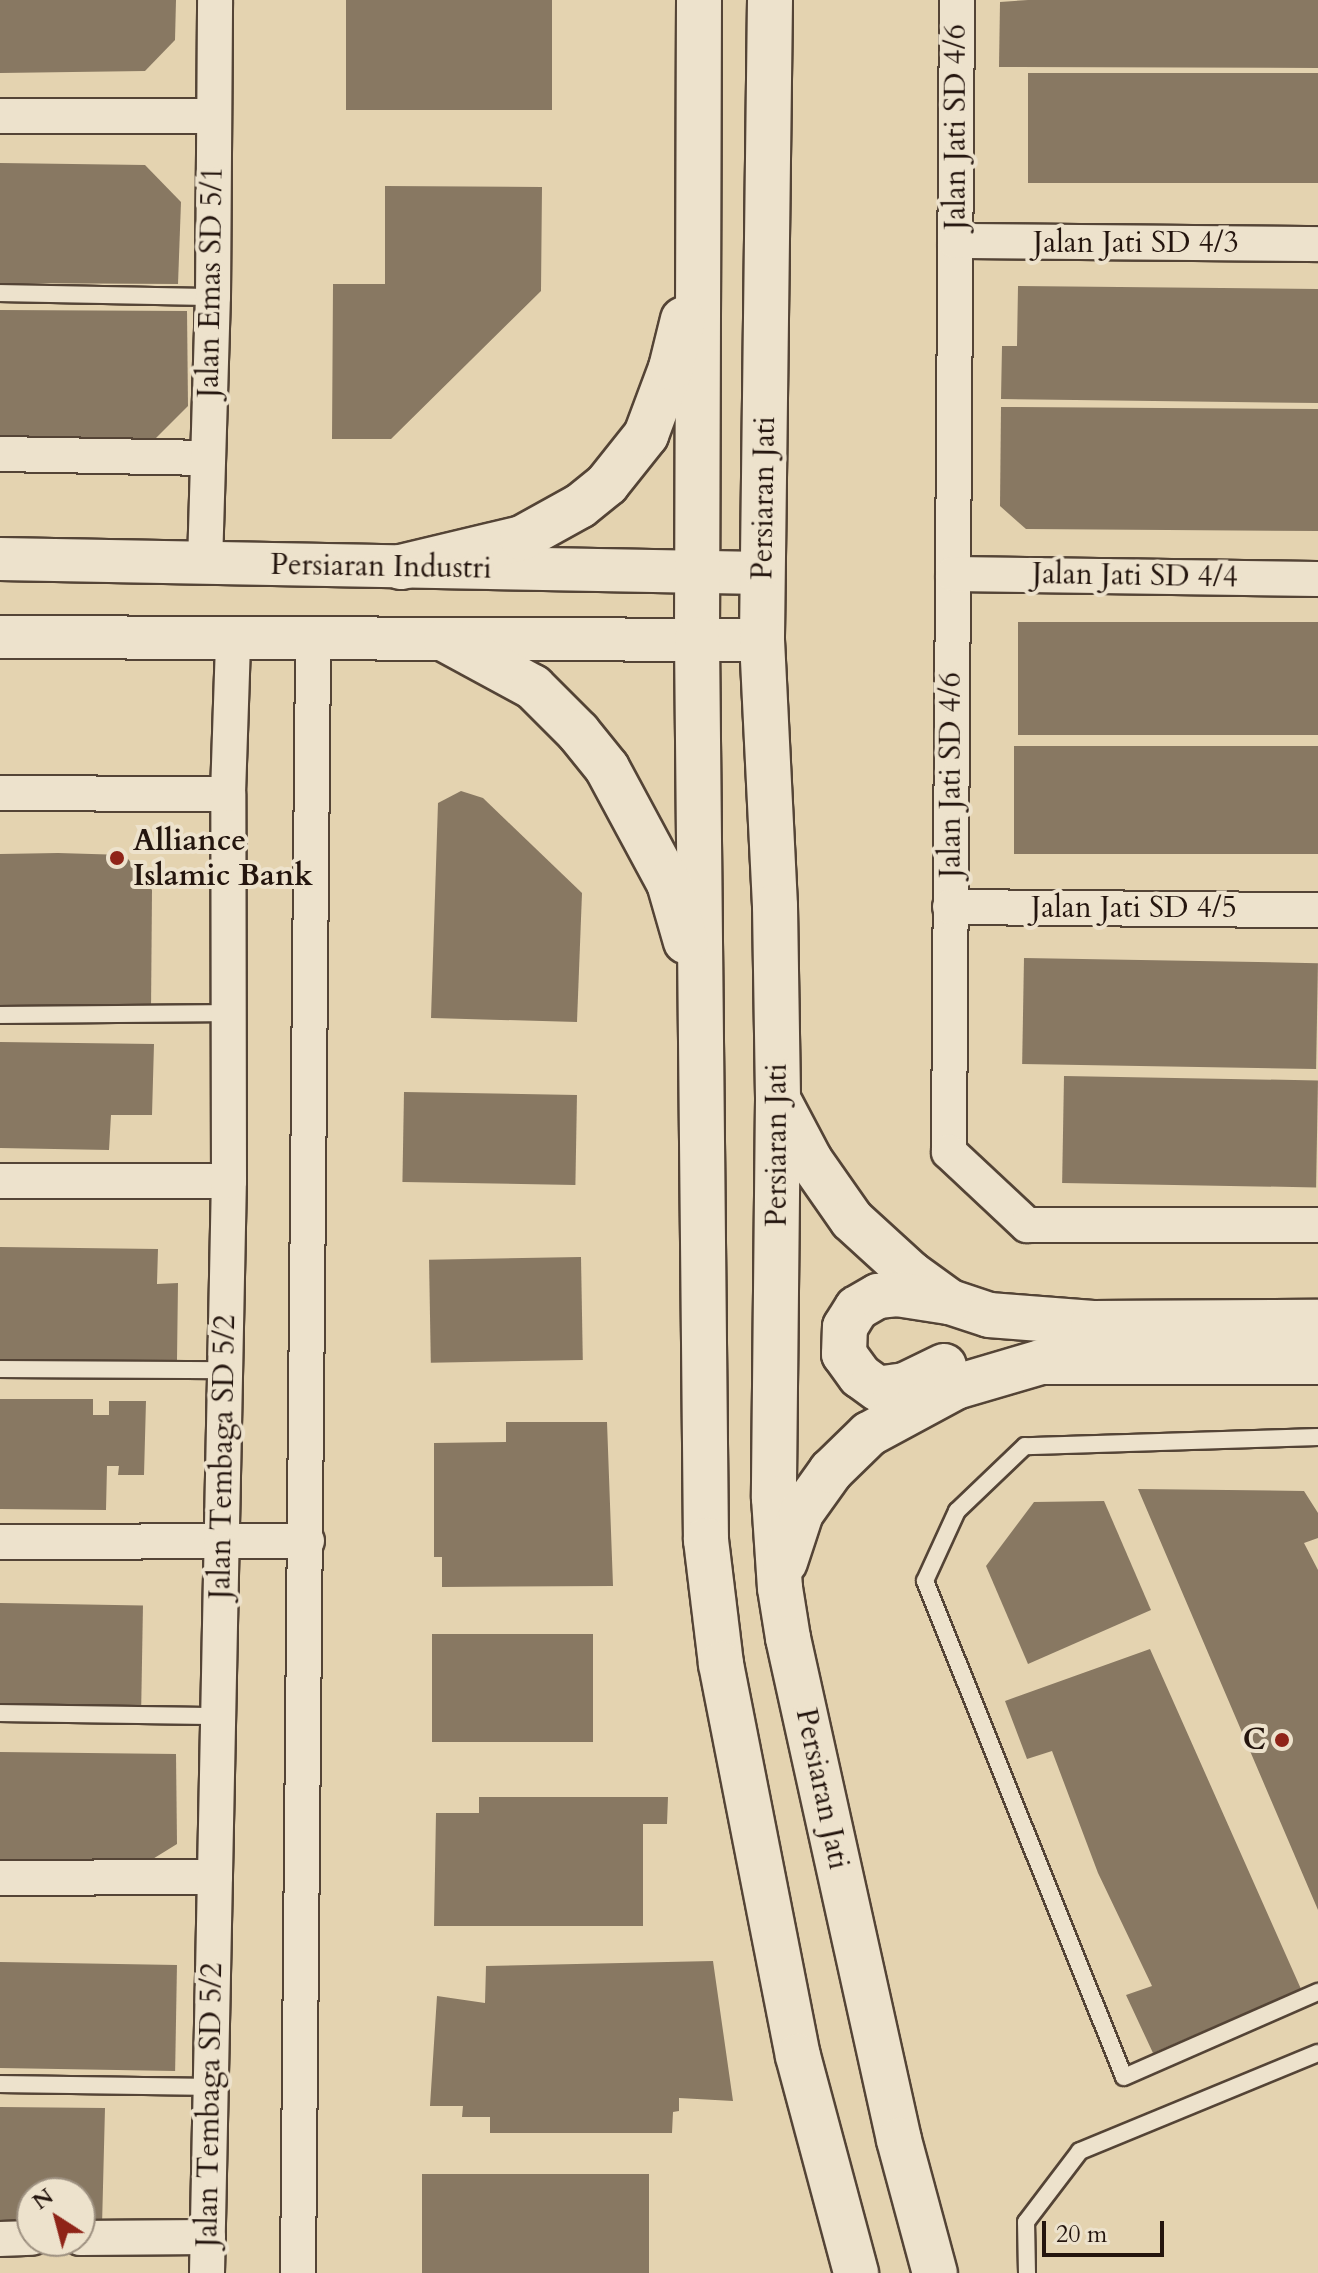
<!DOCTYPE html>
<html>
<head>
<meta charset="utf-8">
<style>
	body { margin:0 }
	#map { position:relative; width:1318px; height:2273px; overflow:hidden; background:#e4d3b0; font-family:Cardo,serif }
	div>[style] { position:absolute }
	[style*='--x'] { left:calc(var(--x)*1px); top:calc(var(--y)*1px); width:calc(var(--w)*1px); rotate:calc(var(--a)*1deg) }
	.building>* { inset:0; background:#887862; transform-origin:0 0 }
	.roads { filter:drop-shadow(2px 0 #544436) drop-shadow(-2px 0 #544436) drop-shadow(0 2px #544436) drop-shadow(0 -2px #544436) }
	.service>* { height:16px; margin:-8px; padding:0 8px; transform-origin:8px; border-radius:8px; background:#ede2cc }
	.minor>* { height:34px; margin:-17px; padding:0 17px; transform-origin:17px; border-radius:17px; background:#ede2cc }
	.tertiary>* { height:42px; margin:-21px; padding:0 21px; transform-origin:21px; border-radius:21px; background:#ede2cc }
	.secondary>* { height:44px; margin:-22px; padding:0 22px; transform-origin:22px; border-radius:22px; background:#ede2cc }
	.dots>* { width:22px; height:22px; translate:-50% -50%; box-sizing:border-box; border:4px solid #ede2cc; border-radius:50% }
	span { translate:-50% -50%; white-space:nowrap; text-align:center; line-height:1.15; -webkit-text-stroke:8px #ede2cc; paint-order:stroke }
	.street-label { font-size:30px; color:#24150e }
	.poi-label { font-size:30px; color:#24150e; font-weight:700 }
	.left { translate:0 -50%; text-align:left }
	.right { translate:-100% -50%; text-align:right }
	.north { position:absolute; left:16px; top:2177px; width:80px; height:80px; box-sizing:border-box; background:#ede2cc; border:2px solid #9d9080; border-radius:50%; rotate:324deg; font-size:22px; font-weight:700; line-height:32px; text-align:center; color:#24150e }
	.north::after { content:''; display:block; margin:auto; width:28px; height:36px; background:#8f2418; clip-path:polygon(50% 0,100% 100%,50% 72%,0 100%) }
	.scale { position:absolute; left:1042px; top:2221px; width:122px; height:36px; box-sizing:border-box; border:4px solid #24150e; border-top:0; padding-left:10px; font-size:24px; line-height:28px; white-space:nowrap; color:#24150e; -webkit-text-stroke:6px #ede2cc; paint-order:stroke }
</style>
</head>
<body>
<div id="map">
	<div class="building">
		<div style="clip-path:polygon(0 0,176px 0,175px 40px,145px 71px,0 73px)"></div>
		<div style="left:346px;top:0;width:206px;height:110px"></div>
		<div style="clip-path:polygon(1028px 0,1318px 0,1318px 68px,999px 67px,1000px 2px)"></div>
		<div style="left:1028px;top:73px;width:290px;height:110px"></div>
		<div style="clip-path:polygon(0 163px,145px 165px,181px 202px,178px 284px,0 283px)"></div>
		<div style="clip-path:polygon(385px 186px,542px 187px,541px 291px,391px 439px,332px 439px,333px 284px,385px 284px)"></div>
		<div style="clip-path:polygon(1018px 286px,1318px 289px,1318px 403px,1001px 399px,1002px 346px,1017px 346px)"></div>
		<div style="clip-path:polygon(0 310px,187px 311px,188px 406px,155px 439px,0 436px)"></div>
		<div style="clip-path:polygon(1001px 407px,1318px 409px,1318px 531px,1026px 529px,1000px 506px)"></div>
		<div style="left:1018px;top:622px;width:300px;height:113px"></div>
		<div style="left:1014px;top:746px;width:304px;height:108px"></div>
		<div style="clip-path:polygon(461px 791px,483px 798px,582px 893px,577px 1022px,431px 1018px,438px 803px)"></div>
		<div style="clip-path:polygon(58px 853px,125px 855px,152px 890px,151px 1012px,0 1011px,0 854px)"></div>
		<div style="left:1024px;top:958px;width:294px;height:106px;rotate:1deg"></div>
		<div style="clip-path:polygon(0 1042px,154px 1044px,152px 1115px,111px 1115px,109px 1150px,0 1148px)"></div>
		<div style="left:1064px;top:1076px;width:254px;height:107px;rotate:1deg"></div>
		<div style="left:404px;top:1092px;width:173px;height:90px;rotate:1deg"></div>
		<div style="clip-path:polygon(0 1247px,158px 1249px,157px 1284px,178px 1283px,177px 1360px,0 1359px)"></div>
		<div style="left:581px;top:1257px;width:103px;height:152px;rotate:89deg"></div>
		<div style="clip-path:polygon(0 1399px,93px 1399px,93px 1415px,109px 1415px,109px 1401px,146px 1401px,144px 1475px,118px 1475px,119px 1466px,107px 1466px,106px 1510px,0 1509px)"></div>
		<div style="clip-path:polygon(506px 1422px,607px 1422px,613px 1586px,442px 1587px,442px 1557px,434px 1557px,434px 1443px,506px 1442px)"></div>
		<div style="clip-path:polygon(1138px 1489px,1304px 1491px,1318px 1513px,1318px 1538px,1304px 1543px,1318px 1570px,1318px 1910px)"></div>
		<div style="clip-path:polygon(1104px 1501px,1151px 1610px,1028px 1664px,986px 1566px,1034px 1502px)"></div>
		<div style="left:0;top:1603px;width:143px;height:109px;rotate:1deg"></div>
		<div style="left:432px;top:1634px;width:161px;height:108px"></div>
		<div style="clip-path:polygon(1150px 1649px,1301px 1989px,1153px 2053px,1126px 1995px,1152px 1986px,1098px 1873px,1052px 1751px,1027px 1759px,1005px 1701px)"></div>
		<div style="clip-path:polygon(0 1752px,176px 1754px,177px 1844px,143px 1865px,0 1863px)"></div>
		<div style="clip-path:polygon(479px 1797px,668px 1797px,667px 1824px,643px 1824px,643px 1926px,434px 1926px,436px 1813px,479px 1813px)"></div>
		<div style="clip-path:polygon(713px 1961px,733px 2101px,679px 2098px,679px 2111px,673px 2112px,672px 2133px,490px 2133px,490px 2117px,462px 2117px,463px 2106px,430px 2106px,437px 1996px,485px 2003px,486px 1966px)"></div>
		<div style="left:0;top:1962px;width:177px;height:106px;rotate:1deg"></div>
		<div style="clip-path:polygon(0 2107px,105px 2108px,102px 2226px,80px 2225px,80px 2193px,32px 2193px,32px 2225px,0 2224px)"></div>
		<div style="left:422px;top:2174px;width:227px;height:99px"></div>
	</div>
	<div class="roads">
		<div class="service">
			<div style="--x:0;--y:293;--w:213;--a:1.1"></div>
			<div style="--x:0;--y:1015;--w:229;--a:-0.5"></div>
			<div style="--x:0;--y:1369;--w:225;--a:0.3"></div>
			<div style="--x:1318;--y:1437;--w:293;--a:178.2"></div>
			<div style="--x:1025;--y:1446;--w:94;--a:136.3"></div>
			<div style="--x:957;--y:1511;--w:77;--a:114.6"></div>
			<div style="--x:925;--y:1581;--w:534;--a:68.14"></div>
			<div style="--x:1124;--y:2077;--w:212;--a:-23.7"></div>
			<div style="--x:0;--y:1713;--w:218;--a:0.8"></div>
			<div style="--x:0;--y:2084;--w:208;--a:0.8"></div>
			<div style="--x:1027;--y:2273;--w:51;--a:-91.1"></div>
			<div style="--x:1026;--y:2222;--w:89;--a:-52.7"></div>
			<div style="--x:1080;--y:2151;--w:257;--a:-22.4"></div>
		</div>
		<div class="minor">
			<div style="--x:957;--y:0;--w:1152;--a:90.4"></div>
			<div style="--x:949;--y:1152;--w:107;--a:43.1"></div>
			<div style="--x:1027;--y:1225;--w:291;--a:0"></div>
			<div style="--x:0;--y:116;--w:214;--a:0"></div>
			<div style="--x:955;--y:241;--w:363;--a:0.5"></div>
			<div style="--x:0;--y:454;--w:208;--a:1.1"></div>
			<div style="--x:205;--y:564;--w:267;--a:-88.3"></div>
			<div style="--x:213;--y:297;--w:297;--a:-89.6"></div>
			<div style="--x:953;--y:574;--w:365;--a:0.8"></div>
			<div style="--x:0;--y:793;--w:228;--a:0.3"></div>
			<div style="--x:950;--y:907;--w:368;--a:0.5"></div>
			<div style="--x:0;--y:1181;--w:229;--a:0"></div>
			<div style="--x:0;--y:1542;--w:307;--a:-0.2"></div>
			<div style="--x:0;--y:1878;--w:215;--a:-0.3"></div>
			<div style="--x:80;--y:2238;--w:128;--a:-0.4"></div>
			<div style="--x:0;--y:2239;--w:32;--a:-2"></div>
			<div style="--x:207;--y:2273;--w:1092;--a:-88.85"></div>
			<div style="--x:229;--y:1181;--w:387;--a:-90.1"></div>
			<div style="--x:228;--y:794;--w:153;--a:-88.1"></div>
			<div style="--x:298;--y:2273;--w:1632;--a:-89.47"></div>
		</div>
		<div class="tertiary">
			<div style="--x:0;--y:559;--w:763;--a:1.05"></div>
			<div style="--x:0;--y:637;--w:762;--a:0.23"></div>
		</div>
		<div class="secondary">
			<div style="--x:699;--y:0;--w:639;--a:90.18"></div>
			<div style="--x:697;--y:639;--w:901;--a:89.43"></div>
			<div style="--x:706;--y:1540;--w:125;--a:83.1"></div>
			<div style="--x:721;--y:1664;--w:399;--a:78.9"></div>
			<div style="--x:798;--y:2056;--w:225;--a:75"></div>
			<div style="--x:770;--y:0;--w:640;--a:90.72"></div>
			<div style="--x:762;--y:640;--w:266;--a:87.2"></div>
			<div style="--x:775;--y:906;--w:194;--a:89.1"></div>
			<div style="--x:778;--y:1100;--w:398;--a:90.6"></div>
			<div style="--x:774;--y:1498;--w:90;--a:86.2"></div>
			<div style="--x:780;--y:1588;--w:51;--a:80.9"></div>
			<div style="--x:788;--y:1638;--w:514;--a:77.53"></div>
			<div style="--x:899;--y:2140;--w:138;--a:74.9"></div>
			<div style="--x:401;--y:567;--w:124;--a:-13.5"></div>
			<div style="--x:522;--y:538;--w:66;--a:-28.9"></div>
			<div style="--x:580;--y:506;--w:35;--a:-39"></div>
			<div style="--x:607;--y:484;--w:63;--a:-51.5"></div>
			<div style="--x:646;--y:435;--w:72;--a:-69.5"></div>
			<div style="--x:671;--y:368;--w:50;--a:-76.2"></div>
			<div style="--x:446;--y:640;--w:99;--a:28.4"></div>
			<div style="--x:533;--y:687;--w:64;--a:45"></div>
			<div style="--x:578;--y:732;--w:46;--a:51.1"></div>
			<div style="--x:607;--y:768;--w:131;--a:61.7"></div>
			<div style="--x:669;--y:883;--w:61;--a:73.9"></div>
			<div style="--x:781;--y:1105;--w:62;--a:62.2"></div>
			<div style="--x:810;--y:1160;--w:73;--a:55"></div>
			<div style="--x:852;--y:1220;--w:79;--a:42.4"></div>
			<div style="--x:910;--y:1273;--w:49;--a:35.9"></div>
			<div style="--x:950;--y:1302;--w:41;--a:18.4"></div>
			<div style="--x:989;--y:1315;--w:104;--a:4.4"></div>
			<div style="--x:1093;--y:1323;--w:225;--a:-0.3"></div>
			<div style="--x:944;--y:1366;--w:43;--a:154"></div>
			<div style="--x:905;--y:1385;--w:27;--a:172"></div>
			<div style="--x:878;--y:1389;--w:22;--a:-144"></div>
			<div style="--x:860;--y:1376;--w:27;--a:-126"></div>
			<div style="--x:844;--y:1354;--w:27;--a:-88"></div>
			<div style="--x:845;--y:1327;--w:22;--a:-58"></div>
			<div style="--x:857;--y:1308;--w:24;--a:-30"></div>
			<div style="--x:878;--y:1296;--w:19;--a:-6"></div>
			<div style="--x:897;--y:1294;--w:52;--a:8.9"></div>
			<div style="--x:785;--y:1562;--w:52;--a:-71.9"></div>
			<div style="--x:801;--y:1513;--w:52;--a:-54.5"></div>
			<div style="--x:831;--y:1471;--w:53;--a:-44.2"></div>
			<div style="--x:869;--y:1434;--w:99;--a:-28.4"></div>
			<div style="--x:956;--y:1387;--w:89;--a:-16.4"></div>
			<div style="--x:1041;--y:1362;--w:277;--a:0"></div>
		</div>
	</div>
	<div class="dots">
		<div style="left:117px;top:858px;background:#8f2418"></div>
		<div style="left:1282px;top:1740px;background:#8f2418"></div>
	</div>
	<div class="street-label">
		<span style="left:956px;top:127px;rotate:-90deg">Jalan Jati SD 4/6</span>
		<span style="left:1136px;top:243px">Jalan Jati SD 4/3</span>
		<span style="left:211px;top:282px;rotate:-89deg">Jalan Emas SD 5/1</span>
		<span style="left:764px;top:498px;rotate:-89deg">Persiaran Jati</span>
		<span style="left:381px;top:567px;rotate:1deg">Persiaran Industri</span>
		<span style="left:1135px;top:576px;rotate:1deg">Jalan Jati SD 4/4</span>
		<span style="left:951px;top:775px;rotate:-90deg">Jalan Jati SD 4/6</span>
		<span style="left:1134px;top:908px">Jalan Jati SD 4/5</span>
		<span style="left:777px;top:1145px;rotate:-90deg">Persiaran Jati</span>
		<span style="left:223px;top:1457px;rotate:-89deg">Jalan Tembaga SD 5/2</span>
		<span style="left:822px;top:1789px;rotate:78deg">Persiaran Jati</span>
		<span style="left:210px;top:2105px;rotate:-89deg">Jalan Tembaga SD 5/2</span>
	</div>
	<div class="poi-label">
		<span class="left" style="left:133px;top:858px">Alliance<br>Islamic Bank</span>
		<span class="right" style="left:1266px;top:1740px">C</span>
	</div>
	<div class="north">N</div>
	<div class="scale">20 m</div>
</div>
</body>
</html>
